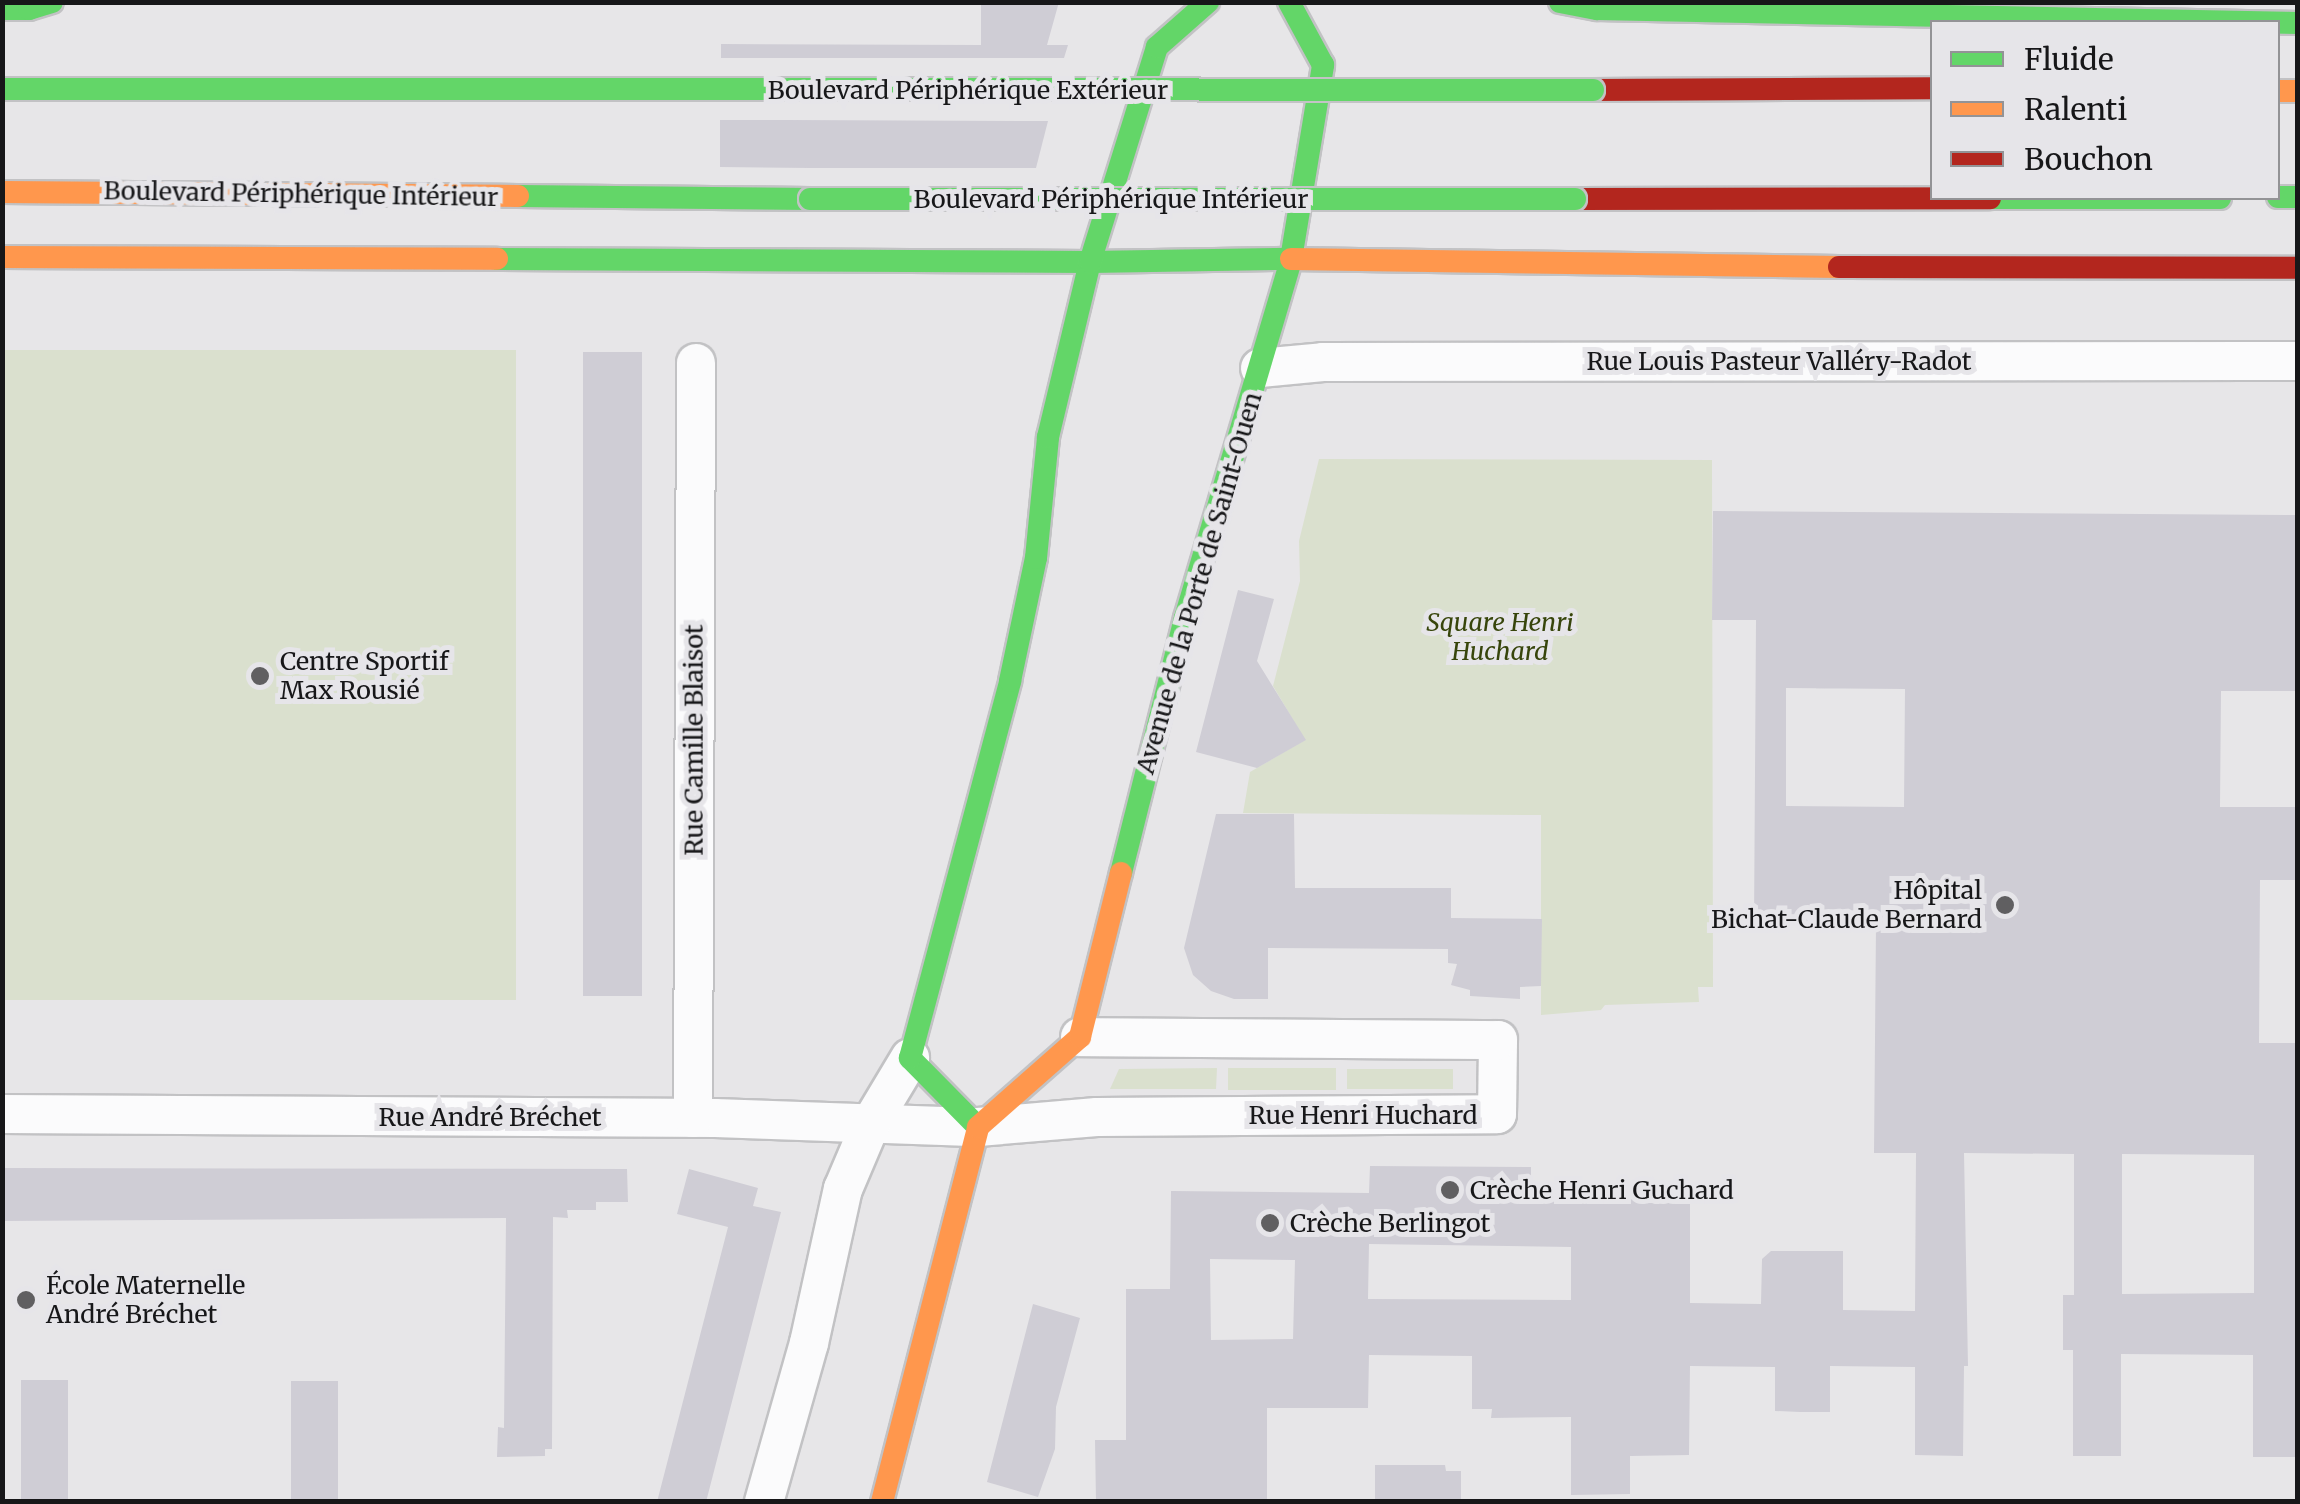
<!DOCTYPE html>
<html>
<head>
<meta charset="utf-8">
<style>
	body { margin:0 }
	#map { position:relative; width:2300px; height:1504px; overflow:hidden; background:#e7e6e8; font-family:Merriweather,serif }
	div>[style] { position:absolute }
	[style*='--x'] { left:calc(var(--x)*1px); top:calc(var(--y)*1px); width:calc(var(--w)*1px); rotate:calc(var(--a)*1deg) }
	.green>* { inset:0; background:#dae0ce; transform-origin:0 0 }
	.building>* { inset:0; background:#cfcdd5; transform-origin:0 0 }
	.roads { filter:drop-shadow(2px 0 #c2c2c4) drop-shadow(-2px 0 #c2c2c4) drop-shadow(0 2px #c2c2c4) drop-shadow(0 -2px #c2c2c4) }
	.street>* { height:38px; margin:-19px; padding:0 19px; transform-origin:19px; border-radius:19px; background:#fbfbfc }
	.fast>* { height:22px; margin:-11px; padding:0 11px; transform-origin:11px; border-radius:11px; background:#63d668 }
	.slow>* { height:22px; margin:-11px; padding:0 11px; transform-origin:11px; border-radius:11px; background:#ff974d }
	.jam>* { height:22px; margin:-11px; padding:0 11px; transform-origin:11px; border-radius:11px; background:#b3261e }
	.bridges { filter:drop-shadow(2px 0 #c3c3c5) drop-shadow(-2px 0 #c3c3c5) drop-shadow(0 2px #c3c3c5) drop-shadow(0 -2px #c3c3c5) }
	.fast-bridge>* { height:22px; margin:-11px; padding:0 11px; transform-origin:11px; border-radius:11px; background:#63d668 }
	.dots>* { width:28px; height:28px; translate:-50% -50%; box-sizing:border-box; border:5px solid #e6e5e9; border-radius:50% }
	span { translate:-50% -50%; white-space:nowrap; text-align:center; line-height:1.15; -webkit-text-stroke:10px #e6e5e9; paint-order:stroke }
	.street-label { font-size:25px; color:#171719 }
	.park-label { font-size:25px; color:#37450b; font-style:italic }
	.poi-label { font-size:25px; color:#171719 }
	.left { translate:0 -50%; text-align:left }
	.right { translate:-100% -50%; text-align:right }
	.frame { position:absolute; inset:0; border:5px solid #171719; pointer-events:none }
	.legend { position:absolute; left:1930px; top:20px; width:350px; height:180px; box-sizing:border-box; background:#e6e5e9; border:2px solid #939396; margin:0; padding:12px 18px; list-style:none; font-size:30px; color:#171719 }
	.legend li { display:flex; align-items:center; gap:20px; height:50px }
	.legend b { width:50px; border:2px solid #939396 }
</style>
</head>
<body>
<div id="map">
	<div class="green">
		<div style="left:3px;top:350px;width:513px;height:650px"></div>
		<div style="clip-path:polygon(1319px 459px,1712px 460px,1713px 987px,1698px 987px,1699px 1002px,1605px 1005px,1601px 1010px,1541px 1015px,1541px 815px,1243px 813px,1250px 772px,1305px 740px,1273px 686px,1300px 581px,1299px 541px)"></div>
		<div style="clip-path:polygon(1217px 1068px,1216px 1089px,1110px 1089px,1119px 1069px)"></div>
		<div style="left:1228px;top:1068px;width:108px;height:22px"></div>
		<div style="left:1347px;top:1069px;width:106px;height:20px"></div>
	</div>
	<div class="building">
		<div style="clip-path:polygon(981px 2px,1059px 2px,1047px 45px,1068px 45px,1064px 58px,721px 58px,721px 44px,981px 45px)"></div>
		<div style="clip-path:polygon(720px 120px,788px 120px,1048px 121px,1036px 168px,810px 168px,720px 167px)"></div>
		<div style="left:583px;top:352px;width:59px;height:644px"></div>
		<div style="clip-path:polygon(evenodd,1713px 511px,2298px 515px,2298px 691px,2221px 691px,2220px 807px,2298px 807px,2298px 880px,2260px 880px,2259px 1043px,2298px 1043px,2298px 1457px,2253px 1457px,2253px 1355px,2121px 1354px,2121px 1456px,2073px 1456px,2073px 1350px,2063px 1350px,2063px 1295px,2074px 1295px,2074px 1154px,1964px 1153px,1968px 1366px,1964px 1366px,1963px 1456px,1915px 1455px,1915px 1367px,1830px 1366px,1830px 1412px,1800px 1412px,1775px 1411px,1775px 1367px,1690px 1366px,1689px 1455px,1630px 1456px,1630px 1494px,1571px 1495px,1571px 1417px,1491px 1418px,1492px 1409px,1472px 1409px,1472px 1356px,1369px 1355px,1368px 1408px,1267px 1408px,1267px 1502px,1096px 1502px,1095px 1440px,1126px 1440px,1126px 1289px,1170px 1289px,1171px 1191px,1369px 1193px,1370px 1166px,1531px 1167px,1531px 1191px,1690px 1188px,1690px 1303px,1761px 1304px,1762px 1259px,1771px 1251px,1843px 1251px,1843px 1310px,1915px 1311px,1916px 1153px,1874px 1153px,1876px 925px,1754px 924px,1756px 620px,1712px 620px,1713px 511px,1786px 688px,1905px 689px,1904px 807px,1786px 806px,1786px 688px,1713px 511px,2122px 1154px,2254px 1155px,2254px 1293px,2122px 1294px,2122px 1154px,1713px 511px,1369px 1244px,1571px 1247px,1571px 1300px,1368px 1299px,1369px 1244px,1713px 511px,1210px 1259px,1295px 1260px,1293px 1339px,1211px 1340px,1210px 1259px)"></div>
		<div style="clip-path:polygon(1238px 590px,1274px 599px,1257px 661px,1306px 740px,1257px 768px,1196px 752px)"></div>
		<div style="clip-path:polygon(1216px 814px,1294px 814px,1295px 888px,1451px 888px,1451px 918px,1542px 919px,1541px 986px,1520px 987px,1520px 999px,1470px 996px,1470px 990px,1451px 985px,1457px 964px,1448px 963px,1448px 949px,1268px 948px,1268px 999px,1234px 999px,1211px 991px,1193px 975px,1184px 948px)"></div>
		<div style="clip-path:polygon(2px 1168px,627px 1169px,628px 1202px,596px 1202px,596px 1210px,567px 1210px,568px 1218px,553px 1217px,552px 1449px,545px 1449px,545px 1456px,497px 1457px,498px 1427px,504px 1428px,506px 1218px,2px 1221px)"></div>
		<div style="clip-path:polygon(689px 1169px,758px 1188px,753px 1206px,781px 1212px,706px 1502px,657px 1502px,728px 1227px,677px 1214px)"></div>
		<div style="clip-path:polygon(1033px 1304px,1080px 1318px,1056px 1407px,1055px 1449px,1038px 1497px,987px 1482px)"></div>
		<div style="left:21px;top:1380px;width:47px;height:122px"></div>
		<div style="left:291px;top:1381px;width:47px;height:121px"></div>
		<div style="clip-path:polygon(1375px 1465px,1445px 1465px,1446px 1471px,1461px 1471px,1461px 1502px,1375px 1502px)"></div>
	</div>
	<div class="roads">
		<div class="street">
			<div style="--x:1260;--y:368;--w:63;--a:-5.4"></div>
			<div style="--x:1323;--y:362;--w:975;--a:-0.06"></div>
			<div style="--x:2;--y:1114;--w:713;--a:0.32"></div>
			<div style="--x:715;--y:1118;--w:263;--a:2"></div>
			<div style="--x:978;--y:1127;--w:119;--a:-4.8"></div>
			<div style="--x:1097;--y:1117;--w:400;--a:-0.4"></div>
			<div style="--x:1497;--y:1114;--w:74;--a:-89.2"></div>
			<div style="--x:1498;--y:1040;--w:418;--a:-179.6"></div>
			<div style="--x:693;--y:1118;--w:755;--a:-89.77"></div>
			<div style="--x:764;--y:1502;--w:165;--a:-74.2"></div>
			<div style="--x:809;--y:1343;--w:158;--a:-77.6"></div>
			<div style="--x:843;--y:1189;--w:72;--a:-67"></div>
			<div style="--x:871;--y:1123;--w:76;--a:-59"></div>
		</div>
		<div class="fast">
			<div style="--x:1560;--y:2;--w:38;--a:11"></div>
			<div style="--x:1597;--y:9;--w:701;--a:1.14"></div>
			<div style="--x:2;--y:9;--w:27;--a:0"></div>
			<div style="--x:29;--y:9;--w:24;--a:-17"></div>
			<div style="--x:2;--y:89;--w:786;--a:0"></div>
			<div style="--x:518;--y:196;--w:292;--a:0.6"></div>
			<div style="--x:2278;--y:197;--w:20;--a:0"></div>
			<div style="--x:1990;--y:198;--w:230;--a:0"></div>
			<div style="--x:497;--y:259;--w:593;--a:0.29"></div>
			<div style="--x:1090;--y:262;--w:201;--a:-0.9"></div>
			<div style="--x:1121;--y:873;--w:263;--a:-75.9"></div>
			<div style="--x:1185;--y:618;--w:374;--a:-73.5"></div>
			<div style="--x:1291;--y:259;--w:197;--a:-80.6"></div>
			<div style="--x:1323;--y:65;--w:72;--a:-118.4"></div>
			<div style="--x:978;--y:1127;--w:97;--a:-134.6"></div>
			<div style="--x:910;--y:1058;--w:390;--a:-75.1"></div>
			<div style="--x:1010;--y:681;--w:126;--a:-78.1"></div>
			<div style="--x:1036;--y:558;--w:122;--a:-84.3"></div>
			<div style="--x:1048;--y:437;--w:180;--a:-76.5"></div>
			<div style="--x:1090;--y:262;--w:225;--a:-72.7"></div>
			<div style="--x:1157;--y:47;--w:68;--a:-41.4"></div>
		</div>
		<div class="slow">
			<div style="--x:2278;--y:91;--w:20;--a:0"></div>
			<div style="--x:2;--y:192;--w:516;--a:0.44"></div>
			<div style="--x:2;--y:257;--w:495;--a:0.2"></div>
			<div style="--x:1291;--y:259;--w:548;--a:0.84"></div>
			<div style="--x:882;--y:1502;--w:387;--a:-75.6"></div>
			<div style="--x:978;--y:1127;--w:136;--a:-41.4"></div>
			<div style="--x:1080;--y:1037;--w:169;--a:-76"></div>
		</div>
		<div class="jam">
			<div style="--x:1593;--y:90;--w:339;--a:-0.3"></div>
			<div style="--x:1575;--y:199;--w:415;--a:-0.1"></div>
			<div style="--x:1839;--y:267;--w:459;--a:0.1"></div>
		</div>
	</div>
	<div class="bridges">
		<div class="fast-bridge">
			<div style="--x:788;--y:89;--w:805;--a:0.07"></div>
			<div style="--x:810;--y:199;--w:765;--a:0"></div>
		</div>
	</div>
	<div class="dots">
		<div style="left:260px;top:676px;background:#605f61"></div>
		<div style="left:2005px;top:905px;background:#605f61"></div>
		<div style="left:1450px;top:1190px;background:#605f61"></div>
		<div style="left:1270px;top:1223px;background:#605f61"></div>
		<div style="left:26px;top:1300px;background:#605f61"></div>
	</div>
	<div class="street-label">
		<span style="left:968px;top:90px">Boulevard Périphérique Extérieur</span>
		<span style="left:301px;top:194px;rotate:1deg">Boulevard Périphérique Intérieur</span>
		<span style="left:1111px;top:199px">Boulevard Périphérique Intérieur</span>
		<span style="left:1779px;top:361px">Rue Louis Pasteur Valléry-Radot</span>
		<span style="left:1199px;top:583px;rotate:-74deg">Avenue de la Porte de Saint-Ouen</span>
		<span style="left:694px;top:740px;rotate:-90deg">Rue Camille Blaisot</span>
		<span style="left:1363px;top:1115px">Rue Henri Huchard</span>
		<span style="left:490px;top:1117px">Rue André Bréchet</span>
	</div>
	<div class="park-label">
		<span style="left:1500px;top:637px">Square Henri<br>Huchard</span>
	</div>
	<div class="poi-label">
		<span class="left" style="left:280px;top:676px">Centre Sportif<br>Max Rousié</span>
		<span class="right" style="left:1982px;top:905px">Hôpital<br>Bichat-Claude Bernard</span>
		<span class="left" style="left:1470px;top:1190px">Crèche Henri Guchard</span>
		<span class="left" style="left:1290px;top:1223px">Crèche Berlingot</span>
		<span class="left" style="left:46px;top:1300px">École Maternelle<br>André Bréchet</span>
	</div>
	<div class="frame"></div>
	<ul class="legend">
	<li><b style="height:12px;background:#63d668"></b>Fluide</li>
	<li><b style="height:12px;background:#ff974d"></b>Ralenti</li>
	<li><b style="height:12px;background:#b3261e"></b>Bouchon</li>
	</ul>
</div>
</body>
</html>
